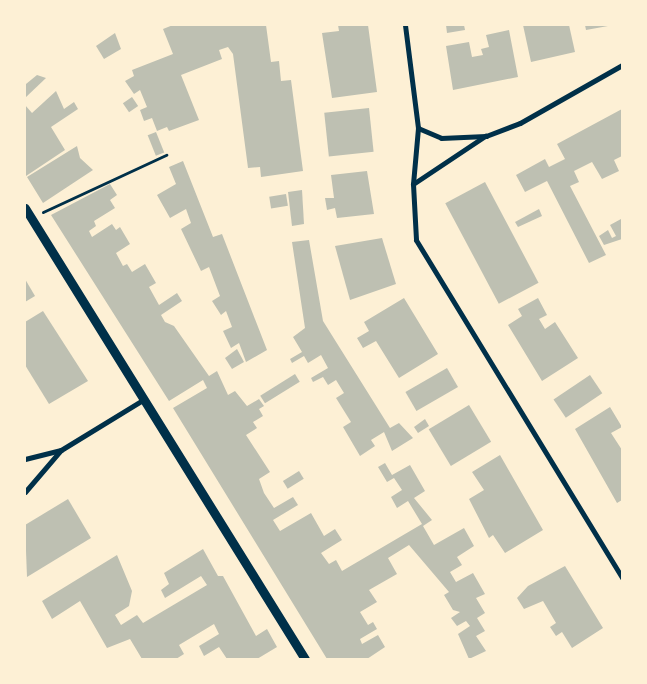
<!DOCTYPE html>
<html>
<head>
<meta charset="utf-8">
<style>
	body { margin:0 }
	#map { position:relative; width:647px; height:684px; overflow:hidden; background:#fdf0d5; font-family:"Asap Condensed",sans-serif }
	div>[style] { position:absolute }
	[style*='--x'] { left:calc(var(--x)*1px); top:calc(var(--y)*1px); width:calc(var(--w)*1px); rotate:calc(var(--a)*1deg) }
	.building>* { inset:0; background:#bec0b2; transform-origin:0 0 }
	.path>* { height:3px; margin:-1.5px; padding:0 1.5px; transform-origin:1.5px; border-radius:1.5px; background:#003049 }
	.minor>* { height:5px; margin:-2.5px; padding:0 2.5px; transform-origin:2.5px; border-radius:2.5px; background:#003049 }
	.tertiary>* { height:9px; margin:-4.5px; padding:0 4.5px; transform-origin:4.5px; border-radius:4.5px; background:#003049 }
	span { translate:-50% -50%; white-space:nowrap; text-align:center; line-height:1.15; -webkit-text-stroke:4.5px #fdf0d5; paint-order:stroke }
	.frame { position:absolute; inset:0; border:26px solid #fdf0d5; pointer-events:none }
</style>
</head>
<body>
<div id="map">
	<div class="building">
		<div style="clip-path:polygon(173px 25px,266px 25px,271px 62px,279px 61px,281px 81px,291px 80px,303px 171px,261px 177px,260px 167px,248px 168px,233px 54px,228px 47px,219px 50px,222px 59px,181px 75px,199px 120px,169px 131px,167px 127px,157px 131px,152px 118px,144px 121px,140px 110px,147px 107px,140px 90px,134px 94px,125px 81px,134px 76px,132px 70px,173px 54px,163px 29px)"></div>
		<div style="clip-path:polygon(338px 25px,368px 25px,377px 92px,332px 98px,322px 33px,339px 31px)"></div>
		<div style="clip-path:polygon(446px 25px,464px 25px,465px 30px,447px 33px)"></div>
		<div style="clip-path:polygon(523px 25px,569px 25px,575px 52px,531px 62px)"></div>
		<div style="clip-path:polygon(585px 25px,607px 25px,608px 26px,586px 30px)"></div>
		<div style="clip-path:polygon(509px 30px,518px 77px,453px 90px,446px 46px,469px 42px,472px 57px,483px 55px,481px 49px,489px 47px,486px 35px)"></div>
		<div style="clip-path:polygon(115px 33px,121px 49px,104px 59px,96px 46px)"></div>
		<div style="clip-path:polygon(37px 75px,46px 78px,25px 98px,26px 84px)"></div>
		<div style="clip-path:polygon(56px 91px,64px 109px,74px 102px,78px 109px,51px 127px,65px 150px,26px 176px,25px 105px,32px 113px)"></div>
		<div style="left:132px;top:97px;width:11px;height:11px;rotate:56deg"></div>
		<div style="left:369px;top:108px;width:44px;height:45px;rotate:84deg"></div>
		<div style="clip-path:polygon(622px 109px,622px 156px,614px 160px,619px 171px,602px 179px,592px 162px,574px 171px,579px 182px,570px 186px,606px 255px,589px 263px,547px 181px,525px 192px,516px 175px,545px 159px,549px 167px,565px 159px,557px 144px)"></div>
		<div style="left:156px;top:132px;width:22px;height:9px;rotate:68deg"></div>
		<div style="clip-path:polygon(77px 146px,80px 158px,93px 170px,43px 203px,27px 177px)"></div>
		<div style="clip-path:polygon(183px 161px,213px 237px,222px 234px,267px 350px,246px 362px,239px 343px,231px 348px,223px 331px,232px 327px,226px 311px,221px 315px,212px 301px,220px 296px,209px 267px,201px 271px,181px 229px,191px 223px,186px 209px,170px 218px,157px 195px,176px 184px,169px 167px)"></div>
		<div style="clip-path:polygon(367px 171px,374px 214px,337px 218px,335px 208px,327px 210px,325px 198px,334px 198px,331px 175px)"></div>
		<div style="left:485px;top:182px;width:114px;height:45px;rotate:62deg"></div>
		<div style="clip-path:polygon(110px 184px,117px 195px,110px 200px,115px 208px,94px 221px,96px 226px,89px 231px,92px 237px,112px 224px,116px 230px,120px 227px,130px 244px,116px 253px,123px 266px,127px 264px,132px 272px,145px 264px,156px 283px,149px 287px,159px 305px,177px 293px,182px 301px,161px 315px,165px 322px,174px 326px,209px 376px,217px 371px,228px 395px,235px 391px,247px 406px,259px 399px,264px 406px,259px 409px,263px 416px,253px 422px,257px 428px,246px 435px,270px 472px,259px 479px,264px 493px,274px 508px,293px 497px,298px 505px,273px 520px,280px 531px,311px 513px,324px 536px,335px 529px,342px 540px,321px 553px,329px 564px,336px 560px,342px 571px,422px 524px,408px 501px,397px 508px,391px 497px,402px 490px,394px 478px,387px 482px,378px 467px,385px 463px,392px 475px,410px 465px,425px 491px,414px 498px,432px 520px,423px 526px,434px 545px,464px 528px,474px 546px,457px 557px,462px 565px,450px 572px,456px 582px,473px 573px,485px 594px,476px 598px,485px 613px,477px 618px,485px 631px,476px 636px,486px 651px,469px 659px,458px 634px,470px 626px,466px 621px,457px 626px,451px 618px,460px 612px,453px 610px,444px 595px,449px 592px,409px 545px,388px 558px,397px 574px,369px 590px,377px 602px,360px 612px,368px 625px,373px 622px,377px 629px,360px 639px,362px 644px,378px 635px,385px 647px,367px 659px,327px 659px,173px 408px,207px 388px,203px 380px,169px 401px,51px 215px)"></div>
		<div style="clip-path:polygon(302px 190px,304px 224px,292px 226px,288px 192px)"></div>
		<div style="left:286px;top:194px;width:12px;height:17px;rotate:81deg"></div>
		<div style="clip-path:polygon(539px 209px,542px 216px,518px 227px,515px 222px)"></div>
		<div style="clip-path:polygon(621px 219px,622px 239px,604px 245px,599px 236px,608px 230px,612px 238px,616px 236px,610px 225px)"></div>
		<div style="clip-path:polygon(382px 238px,396px 284px,350px 300px,335px 246px)"></div>
		<div style="clip-path:polygon(309px 240px,323px 321px,390px 428px,399px 423px,413px 438px,392px 451px,384px 432px,371px 440px,375px 446px,360px 456px,343px 427px,351px 422px,336px 398px,344px 393px,336px 380px,328px 385px,323px 377px,313px 382px,311px 378px,328px 368px,321px 355px,308px 363px,304px 356px,292px 363px,290px 359px,302px 352px,293px 337px,305px 328px,292px 242px)"></div>
		<div style="clip-path:polygon(25px 279px,35px 296px,25px 302px)"></div>
		<div style="clip-path:polygon(404px 298px,438px 354px,399px 378px,376px 341px,363px 348px,357px 338px,369px 331px,364px 322px)"></div>
		<div style="clip-path:polygon(538px 298px,547px 315px,539px 319px,545px 329px,555px 322px,578px 358px,542px 381px,508px 325px,522px 316px,518px 309px)"></div>
		<div style="clip-path:polygon(43px 311px,88px 381px,49px 404px,25px 365px,25px 322px)"></div>
		<div style="clip-path:polygon(237px 349px,244px 362px,232px 369px,225px 358px)"></div>
		<div style="left:447px;top:368px;width:22px;height:48px;rotate:60deg"></div>
		<div style="left:295px;top:374px;width:9px;height:41px;rotate:58deg"></div>
		<div style="left:590px;top:375px;width:22px;height:44px;rotate:56deg"></div>
		<div style="left:469px;top:405px;width:43px;height:47px;rotate:59deg"></div>
		<div style="clip-path:polygon(610px 407px,622px 427px,611px 433px,622px 450px,622px 500px,617px 503px,575px 429px)"></div>
		<div style="clip-path:polygon(425px 419px,429px 426px,418px 433px,414px 427px)"></div>
		<div style="clip-path:polygon(500px 455px,543px 530px,505px 553px,493px 535px,489px 538px,469px 499px,484px 490px,472px 472px)"></div>
		<div style="left:299px;top:471px;width:9px;height:19px;rotate:58deg"></div>
		<div style="clip-path:polygon(68px 499px,91px 538px,27px 577px,25px 525px)"></div>
		<div style="clip-path:polygon(203px 549px,218px 576px,223px 576px,256px 636px,267px 629px,277px 647px,257px 659px,227px 659px,219px 647px,204px 656px,199px 646px,219px 634px,214px 624px,179px 645px,184px 654px,176px 659px,142px 659px,130px 639px,107px 648px,80px 601px,52px 619px,42px 601px,117px 555px,132px 591px,129px 606px,115px 615px,121px 625px,137px 615px,143px 623px,207px 585px,201px 576px,165px 598px,161px 590px,169px 584px,164px 573px)"></div>
		<div style="clip-path:polygon(565px 566px,603px 628px,572px 648px,562px 632px,556px 636px,550px 627px,556px 623px,543px 601px,524px 609px,517px 598px,528px 586px)"></div>
	</div>
	<div class="path">
		<div style="--x:43;--y:212;--w:136;--a:-24.9"></div>
	</div>
	<div class="minor">
		<div style="--x:405;--y:25;--w:104;--a:82.8"></div>
		<div style="--x:418;--y:128;--w:56;--a:95.1"></div>
		<div style="--x:413;--y:184;--w:56;--a:86.9"></div>
		<div style="--x:416;--y:240;--w:396;--a:58.6"></div>
		<div style="--x:418;--y:128;--w:25;--a:23"></div>
		<div style="--x:441;--y:138;--w:45;--a:-2.5"></div>
		<div style="--x:486;--y:136;--w:36;--a:-21"></div>
		<div style="--x:520;--y:123;--w:117;--a:-29.6"></div>
		<div style="--x:413;--y:184;--w:87;--a:-33.7"></div>
		<div style="--x:25;--y:459;--w:37;--a:-14"></div>
		<div style="--x:61;--y:450;--w:96;--a:-31.4"></div>
		<div style="--x:25;--y:492;--w:55;--a:-49.4"></div>
	</div>
	<div class="tertiary">
		<div style="--x:25;--y:208;--w:531;--a:58.17"></div>
	</div>
	<div class="frame"></div>
</div>
</body>
</html>
